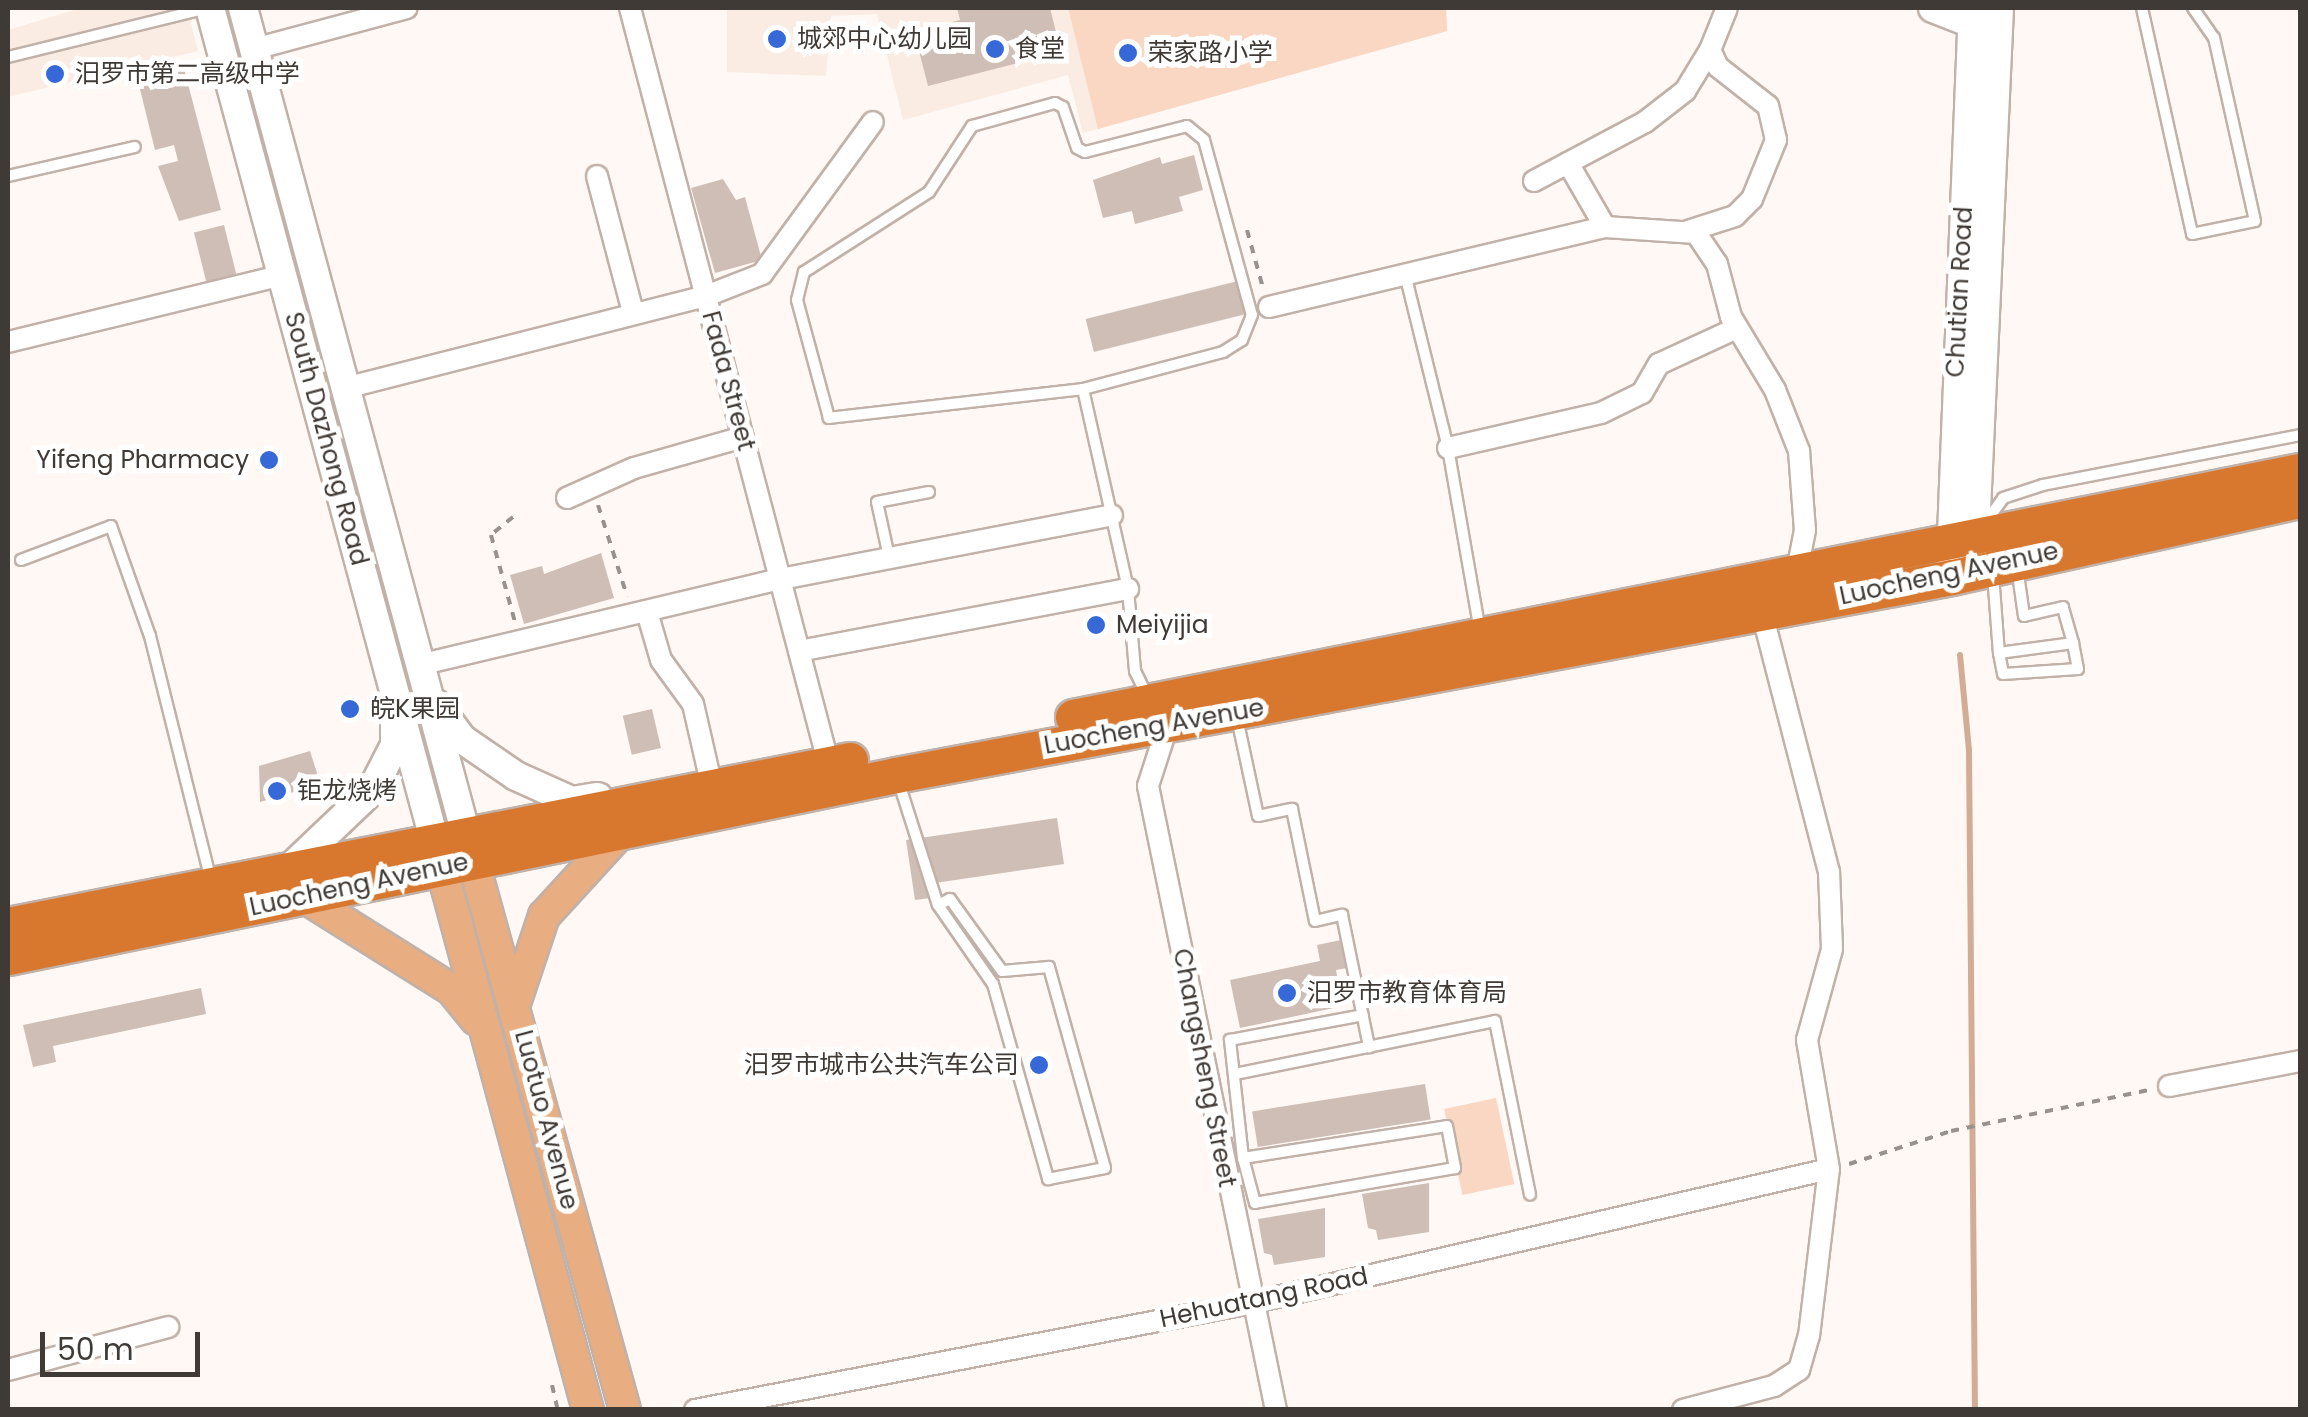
<!DOCTYPE html>
<html>
<head>
<meta charset="utf-8">
<style>
	body { margin:0 }
	#map { position:relative; width:2308px; height:1417px; overflow:hidden; background:#fff8f4; font-family:Poppins,"Noto Sans SC",sans-serif }
	div>[style] { position:absolute }
	[style*='--x'] { left:calc(var(--x)*1px); top:calc(var(--y)*1px); width:calc(var(--w)*1px); rotate:calc(var(--a)*1deg) }
	.built>* { inset:0; background:#faece3 }
	.green>* { inset:0; background:#f9d7c2; transform-origin:0 0 }
	.stream>* { height:6px; margin:-3px; padding:0 3px; transform-origin:3px; border-radius:3px; background:#d2ac94 }
	.building>* { inset:0; background:#cebeb5; transform-origin:0 0 }
	.path>* { height:4px; margin-top:-2px; transform-origin:0; background:repeating-linear-gradient(90deg,#98928e 0 8px,transparent 0 16px) }
	.roads { filter:drop-shadow(2px 0 #c1b1a8) drop-shadow(-2px 0 #c1b1a8) drop-shadow(0 2px #c1b1a8) drop-shadow(0 -2px #c1b1a8) }
	.lane>* { height:10px; margin:-5px; padding:0 5px; transform-origin:5px; border-radius:5px; background:#fff }
	.street>* { height:20px; margin:-10px; padding:0 10px; transform-origin:10px; border-radius:10px; background:#fff }
	.secondary>* { height:28px; margin:-14px; padding:0 14px; transform-origin:14px; border-radius:14px; background:#fff }
	.primary>* { height:30px; margin:-15px; padding:0 15px; transform-origin:15px; border-radius:15px; background:#e8ae82 }
	.highway>* { height:35px; margin:-17.5px; padding:0 17.5px; transform-origin:17.5px; border-radius:17.5px; background:#d8782f }
	.dots>* { width:28px; height:28px; translate:-50% -50%; box-sizing:border-box; border:5px solid #fff; border-radius:50% }
	span { translate:-50% -50%; white-space:nowrap; text-align:center; line-height:1.15; -webkit-text-stroke:10px #fff; paint-order:stroke }
	.poi-label { font-size:25px; color:#403a36 }
	.left { translate:0 -50%; text-align:left }
	.right { translate:-100% -50%; text-align:right }
	.street-label { font-size:25px; color:#403a36 }
	.frame { position:absolute; inset:0; border:10px solid #403a36; pointer-events:none }
	.scale { position:absolute; left:40px; top:1332px; width:160px; height:45px; box-sizing:border-box; border:5px solid #403a36; border-top:0; padding-left:12px; font-size:30px; line-height:35px; white-space:nowrap; color:#403a36; -webkit-text-stroke:8px #fff; paint-order:stroke }
</style>
</head>
<body>
<div id="map">
	<div class="built">
		<div style="clip-path:polygon(81px 8px,187px 8px,198px 51px,8px 97px,8px 30px)"></div>
		<div style="clip-path:polygon(727px 8px,1446px 8px,1447px 31px,1083px 133px,1068px 75px,903px 120px,877px 14px,831px 16px,826px 76px,727px 72px)"></div>
	</div>
	<div class="green">
		<div style="clip-path:polygon(1068px 8px,1446px 8px,1447px 31px,1098px 129px)"></div>
		<div style="left:1496px;top:1098px;width:88px;height:53px;rotate:78deg"></div>
	</div>
	<div class="stream">
		<div style="--x:1960;--y:655;--w:96;--a:84.6"></div>
		<div style="--x:1969;--y:751;--w:659;--a:89.48"></div>
	</div>
	<div class="building">
		<div style="clip-path:polygon(957px 8px,1050px 8px,1061px 52px,928px 86px,919px 51px,941px 46px,936px 26px,960px 20px)"></div>
		<div style="clip-path:polygon(182px 61px,221px 210px,179px 221px,158px 166px,178px 161px,174px 145px,155px 150px,136px 73px)"></div>
		<div style="clip-path:polygon(1194px 155px,1203px 190px,1179px 197px,1183px 211px,1135px 224px,1132px 211px,1103px 218px,1093px 180px,1160px 157px,1162px 164px)"></div>
		<div style="clip-path:polygon(723px 179px,736px 200px,745px 197px,762px 260px,715px 273px,691px 188px)"></div>
		<div style="left:224px;top:225px;width:55px;height:31px;rotate:76deg"></div>
		<div style="left:1238px;top:281px;width:34px;height:157px;rotate:76deg"></div>
		<div style="clip-path:polygon(601px 553px,614px 598px,524px 624px,510px 575px,542px 566px,544px 574px)"></div>
		<div style="left:652px;top:709px;width:40px;height:30px;rotate:77deg"></div>
		<div style="clip-path:polygon(310px 751px,317px 773px,310px 787px,260px 802px,259px 766px)"></div>
		<div style="clip-path:polygon(1057px 818px,1064px 864px,928px 884px,930px 898px,915px 900px,906px 840px)"></div>
		<div style="clip-path:polygon(1341px 940px,1347px 968px,1336px 970px,1343px 1006px,1240px 1028px,1230px 980px,1320px 961px,1317px 945px)"></div>
		<div style="clip-path:polygon(201px 988px,206px 1014px,53px 1046px,56px 1062px,33px 1067px,23px 1025px)"></div>
		<div style="left:1425px;top:1084px;width:36px;height:175px;rotate:81deg"></div>
		<div style="clip-path:polygon(1429px 1183px,1429px 1232px,1378px 1240px,1376px 1230px,1368px 1228px,1362px 1194px)"></div>
		<div style="clip-path:polygon(1325px 1208px,1325px 1257px,1274px 1265px,1272px 1255px,1264px 1253px,1258px 1219px)"></div>
	</div>
	<div class="path">
		<div style="--x:1247;--y:230;--w:60;--a:74.6"></div>
		<div style="--x:598;--y:505;--w:96;--a:72.3"></div>
		<div style="--x:513;--y:517;--w:28;--a:141"></div>
		<div style="--x:491;--y:535;--w:90;--a:74.6"></div>
		<div style="--x:1849;--y:1164;--w:107;--a:-17.9"></div>
		<div style="--x:1951;--y:1131;--w:202;--a:-11.7"></div>
		<div style="--x:552;--y:1385;--w:26;--a:77"></div>
	</div>
	<div class="roads">
		<div class="lane">
			<div style="--x:2142;--y:8;--w:231;--a:77.5"></div>
			<div style="--x:2192;--y:234;--w:64;--a:-11.7"></div>
			<div style="--x:2255;--y:221;--w:188;--a:-102.6"></div>
			<div style="--x:2214;--y:38;--w:37;--a:-125"></div>
			<div style="--x:8;--y:57;--w:206;--a:-13.8"></div>
			<div style="--x:1055;--y:103;--w:9;--a:27"></div>
			<div style="--x:1063;--y:107;--w:43;--a:71.1"></div>
			<div style="--x:1077;--y:148;--w:9;--a:27"></div>
			<div style="--x:1085;--y:152;--w:105;--a:-14.3"></div>
			<div style="--x:1187;--y:126;--w:22;--a:39"></div>
			<div style="--x:1204;--y:140;--w:181;--a:74.7"></div>
			<div style="--x:1252;--y:315;--w:27;--a:112"></div>
			<div style="--x:1242;--y:340;--w:22;--a:148"></div>
			<div style="--x:1223;--y:352;--w:145;--a:165.2"></div>
			<div style="--x:1083;--y:389;--w:256;--a:173.5"></div>
			<div style="--x:829;--y:418;--w:122;--a:-105.2"></div>
			<div style="--x:797;--y:300;--w:29;--a:-76"></div>
			<div style="--x:804;--y:272;--w:148;--a:-32.6"></div>
			<div style="--x:929;--y:192;--w:79;--a:-56.9"></div>
			<div style="--x:972;--y:126;--w:86;--a:-15.5"></div>
			<div style="--x:8;--y:176;--w:130;--a:-12.9"></div>
			<div style="--x:1405;--y:274;--w:179;--a:76.1"></div>
			<div style="--x:1448;--y:448;--w:186;--a:80.1"></div>
			<div style="--x:1083;--y:389;--w:205;--a:77.3"></div>
			<div style="--x:1128;--y:589;--w:82;--a:85.1"></div>
			<div style="--x:1135;--y:671;--w:25;--a:64"></div>
			<div style="--x:1983;--y:526;--w:34;--a:-54"></div>
			<div style="--x:2003;--y:498;--w:42;--a:-18"></div>
			<div style="--x:2043;--y:485;--w:262;--a:-11"></div>
			<div style="--x:889;--y:557;--w:56;--a:-102.3"></div>
			<div style="--x:877;--y:502;--w:53;--a:-10.9"></div>
			<div style="--x:21;--y:560;--w:96;--a:-20.7"></div>
			<div style="--x:111;--y:526;--w:117;--a:70.5"></div>
			<div style="--x:150;--y:636;--w:252;--a:76"></div>
			<div style="--x:1993;--y:574;--w:79;--a:85.7"></div>
			<div style="--x:1999;--y:653;--w:75;--a:-7.7"></div>
			<div style="--x:2073;--y:643;--w:37;--a:-106"></div>
			<div style="--x:2063;--y:607;--w:40;--a:167"></div>
			<div style="--x:2024;--y:616;--w:49;--a:-98.1"></div>
			<div style="--x:1999;--y:653;--w:21;--a:79"></div>
			<div style="--x:2003;--y:674;--w:75;--a:-3.8"></div>
			<div style="--x:2078;--y:669;--w:26;--a:-101"></div>
			<div style="--x:1237;--y:718;--w:100;--a:77.9"></div>
			<div style="--x:1258;--y:816;--w:35;--a:-12"></div>
			<div style="--x:1292;--y:809;--w:114;--a:78.4"></div>
			<div style="--x:1315;--y:921;--w:28;--a:-13"></div>
			<div style="--x:1342;--y:915;--w:135;--a:78.4"></div>
			<div style="--x:898;--y:780;--w:131;--a:72.3"></div>
			<div style="--x:938;--y:905;--w:96;--a:55.2"></div>
			<div style="--x:993;--y:984;--w:203;--a:74.2"></div>
			<div style="--x:1048;--y:1179;--w:58;--a:-10.9"></div>
			<div style="--x:1105;--y:1168;--w:209;--a:-105.6"></div>
			<div style="--x:1049;--y:967;--w:47;--a:175.1"></div>
			<div style="--x:1002;--y:971;--w:89;--a:-125.8"></div>
			<div style="--x:950;--y:899;--w:13;--a:153"></div>
			<div style="--x:1235;--y:1074;--w:265;--a:-11.5"></div>
			<div style="--x:1495;--y:1021;--w:177;--a:78.6"></div>
			<div style="--x:1243;--y:1158;--w:206;--a:-8.9"></div>
			<div style="--x:1447;--y:1126;--w:43;--a:79.2"></div>
			<div style="--x:1455;--y:1168;--w:203;--a:170.1"></div>
			<div style="--x:1255;--y:1203;--w:47;--a:-104.9"></div>
			<div style="--x:1243;--y:1158;--w:119;--a:-96.3"></div>
			<div style="--x:1230;--y:1040;--w:135;--a:-10.6"></div>
		</div>
		<div class="street">
			<div style="--x:630;--y:8;--w:771;--a:75.28"></div>
			<div style="--x:254;--y:49;--w:158;--a:-15"></div>
			<div style="--x:1568;--y:163;--w:74;--a:60"></div>
			<div style="--x:597;--y:176;--w:141;--a:75.2"></div>
			<div style="--x:1534;--y:181;--w:126;--a:-28"></div>
			<div style="--x:1645;--y:122;--w:51;--a:-37.8"></div>
			<div style="--x:1685;--y:91;--w:48;--a:-58.6"></div>
			<div style="--x:1688;--y:231;--w:49;--a:-17.7"></div>
			<div style="--x:1735;--y:216;--w:24;--a:-45"></div>
			<div style="--x:1752;--y:199;--w:64;--a:-67.9"></div>
			<div style="--x:1776;--y:140;--w:35;--a:-103"></div>
			<div style="--x:1768;--y:106;--w:63;--a:-142"></div>
			<div style="--x:1718;--y:67;--w:19;--a:-115"></div>
			<div style="--x:1710;--y:50;--w:45;--a:-68"></div>
			<div style="--x:1269;--y:307;--w:345;--a:-13.4"></div>
			<div style="--x:1605;--y:227;--w:91;--a:3.8"></div>
			<div style="--x:1696;--y:233;--w:37;--a:56"></div>
			<div style="--x:1717;--y:264;--w:55;--a:75.2"></div>
			<div style="--x:1731;--y:317;--w:85;--a:58.9"></div>
			<div style="--x:1775;--y:390;--w:66;--a:68.5"></div>
			<div style="--x:1799;--y:451;--w:79;--a:85.7"></div>
			<div style="--x:1805;--y:530;--w:42;--a:101"></div>
			<div style="--x:8;--y:342;--w:283;--a:-13.7"></div>
			<div style="--x:345;--y:388;--w:373;--a:-14.3"></div>
			<div style="--x:706;--y:296;--w:60;--a:-21.4"></div>
			<div style="--x:762;--y:274;--w:188;--a:-53.9"></div>
			<div style="--x:1448;--y:448;--w:157;--a:-12.9"></div>
			<div style="--x:1601;--y:413;--w:46;--a:-26"></div>
			<div style="--x:1642;--y:393;--w:34;--a:-60"></div>
			<div style="--x:1659;--y:364;--w:86;--a:-24.8"></div>
			<div style="--x:567;--y:498;--w:73;--a:-24.1"></div>
			<div style="--x:634;--y:468;--w:113;--a:-15.9"></div>
			<div style="--x:647;--y:612;--w:50;--a:73.7"></div>
			<div style="--x:661;--y:660;--w:54;--a:54"></div>
			<div style="--x:693;--y:704;--w:76;--a:77.1"></div>
			<div style="--x:799;--y:651;--w:335;--a:-10.7"></div>
			<div style="--x:419;--y:665;--w:372;--a:-13.4"></div>
			<div style="--x:781;--y:579;--w:337;--a:-10.9"></div>
			<div style="--x:1167;--y:727;--w:62;--a:107.9"></div>
			<div style="--x:1148;--y:786;--w:637;--a:78.41"></div>
			<div style="--x:2169;--y:1086;--w:133;--a:-10.8"></div>
			<div style="--x:8;--y:1370;--w:166;--a:-15"></div>
			<div style="--x:695;--y:1410;--w:566;--a:-10.89"></div>
			<div style="--x:1251;--y:1303;--w:593;--a:-13.05"></div>
			<div style="--x:1683;--y:1410;--w:94;--a:-14.8"></div>
			<div style="--x:1774;--y:1386;--w:30;--a:-33"></div>
			<div style="--x:1799;--y:1370;--w:35;--a:-74"></div>
			<div style="--x:1809;--y:1336;--w:168;--a:-83.2"></div>
			<div style="--x:1829;--y:1169;--w:131;--a:-99.7"></div>
			<div style="--x:1807;--y:1040;--w:94;--a:-74.6"></div>
			<div style="--x:1832;--y:949;--w:77;--a:-92.2"></div>
			<div style="--x:1829;--y:872;--w:268;--a:-104.5"></div>
		</div>
		<div class="secondary">
			<div style="--x:210;--y:8;--w:883;--a:74.91"></div>
			<div style="--x:243;--y:8;--w:852;--a:74.9"></div>
			<div style="--x:1933;--y:8;--w:58;--a:21.3"></div>
			<div style="--x:1974;--y:554;--w:547;--a:-87.38"></div>
			<div style="--x:1951;--y:560;--w:552;--a:-87.72"></div>
			<div style="--x:436;--y:704;--w:44;--a:53.4"></div>
			<div style="--x:462;--y:739;--w:65;--a:34.4"></div>
			<div style="--x:516;--y:776;--w:61;--a:24.1"></div>
			<div style="--x:572;--y:801;--w:26;--a:-9"></div>
			<div style="--x:286;--y:872;--w:119;--a:-43.6"></div>
			<div style="--x:372;--y:790;--w:51;--a:-62.9"></div>
			<div style="--x:395;--y:745;--w:28;--a:-90"></div>
		</div>
		<div class="primary">
			<div style="--x:467;--y:839;--w:592;--a:74.53"></div>
			<div style="--x:442;--y:870;--w:559;--a:74.87"></div>
			<div style="--x:304;--y:897;--w:175;--a:32.1"></div>
			<div style="--x:452;--y:990;--w:38;--a:51"></div>
			<div style="--x:515;--y:1003;--w:92;--a:-71.6"></div>
			<div style="--x:544;--y:916;--w:114;--a:-47.5"></div>
		</div>
		<div class="highway">
			<div style="--x:1073;--y:717;--w:1251;--a:-11.34"></div>
			<div style="--x:8;--y:925;--w:858;--a:-11.09"></div>
			<div style="--x:8;--y:957;--w:906;--a:-11.58"></div>
			<div style="--x:896;--y:775;--w:1074;--a:-10.62"></div>
			<div style="--x:1952;--y:577;--w:356;--a:-12.5"></div>
		</div>
	</div>
	<div class="dots">
		<div style="left:777px;top:39px;background:#3768d8"></div>
		<div style="left:995px;top:49px;background:#3768d8"></div>
		<div style="left:1128px;top:53px;background:#3768d8"></div>
		<div style="left:55px;top:74px;background:#3768d8"></div>
		<div style="left:269px;top:460px;background:#3768d8"></div>
		<div style="left:1096px;top:625px;background:#3768d8"></div>
		<div style="left:350px;top:709px;background:#3768d8"></div>
		<div style="left:277px;top:791px;background:#3768d8"></div>
		<div style="left:1287px;top:993px;background:#3768d8"></div>
		<div style="left:1039px;top:1065px;background:#3768d8"></div>
	</div>
	<div class="poi-label">
		<span class="left" style="left:797px;top:39px">城郊中心幼儿园</span>
		<span class="left" style="left:1015px;top:49px">食堂</span>
		<span class="left" style="left:1148px;top:53px">荣家路小学</span>
		<span class="left" style="left:75px;top:74px">汨罗市第二高级中学</span>
		<span class="right" style="left:249px;top:460px">Yifeng Pharmacy</span>
		<span class="left" style="left:1116px;top:625px">Meiyijia</span>
		<span class="left" style="left:370px;top:709px">皖K果园</span>
		<span class="left" style="left:297px;top:791px">钜龙烧烤</span>
		<span class="left" style="left:1307px;top:993px">汨罗市教育体育局</span>
		<span class="right" style="left:1019px;top:1065px">汨罗市城市公共汽车公司</span>
	</div>
	<div class="street-label">
		<span style="left:1960px;top:292px;rotate:-87deg">Chutian Road</span>
		<span style="left:728px;top:381px;rotate:75deg">Fada Street</span>
		<span style="left:326px;top:439px;rotate:75deg">South Dazhong Road</span>
		<span style="left:1949px;top:574px;rotate:-12deg">Luocheng Avenue</span>
		<span style="left:1154px;top:727px;rotate:-10deg">Luocheng Avenue</span>
		<span style="left:359px;top:885px;rotate:-12deg">Luocheng Avenue</span>
		<span style="left:1204px;top:1068px;rotate:79deg">Changsheng Street</span>
		<span style="left:546px;top:1120px;rotate:75deg">Luotuo Avenue</span>
		<span style="left:1264px;top:1298px;rotate:-12deg">Hehuatang Road</span>
	</div>
	<div class="frame"></div>
	<div class="scale">50 m</div>
</div>
</body>
</html>
